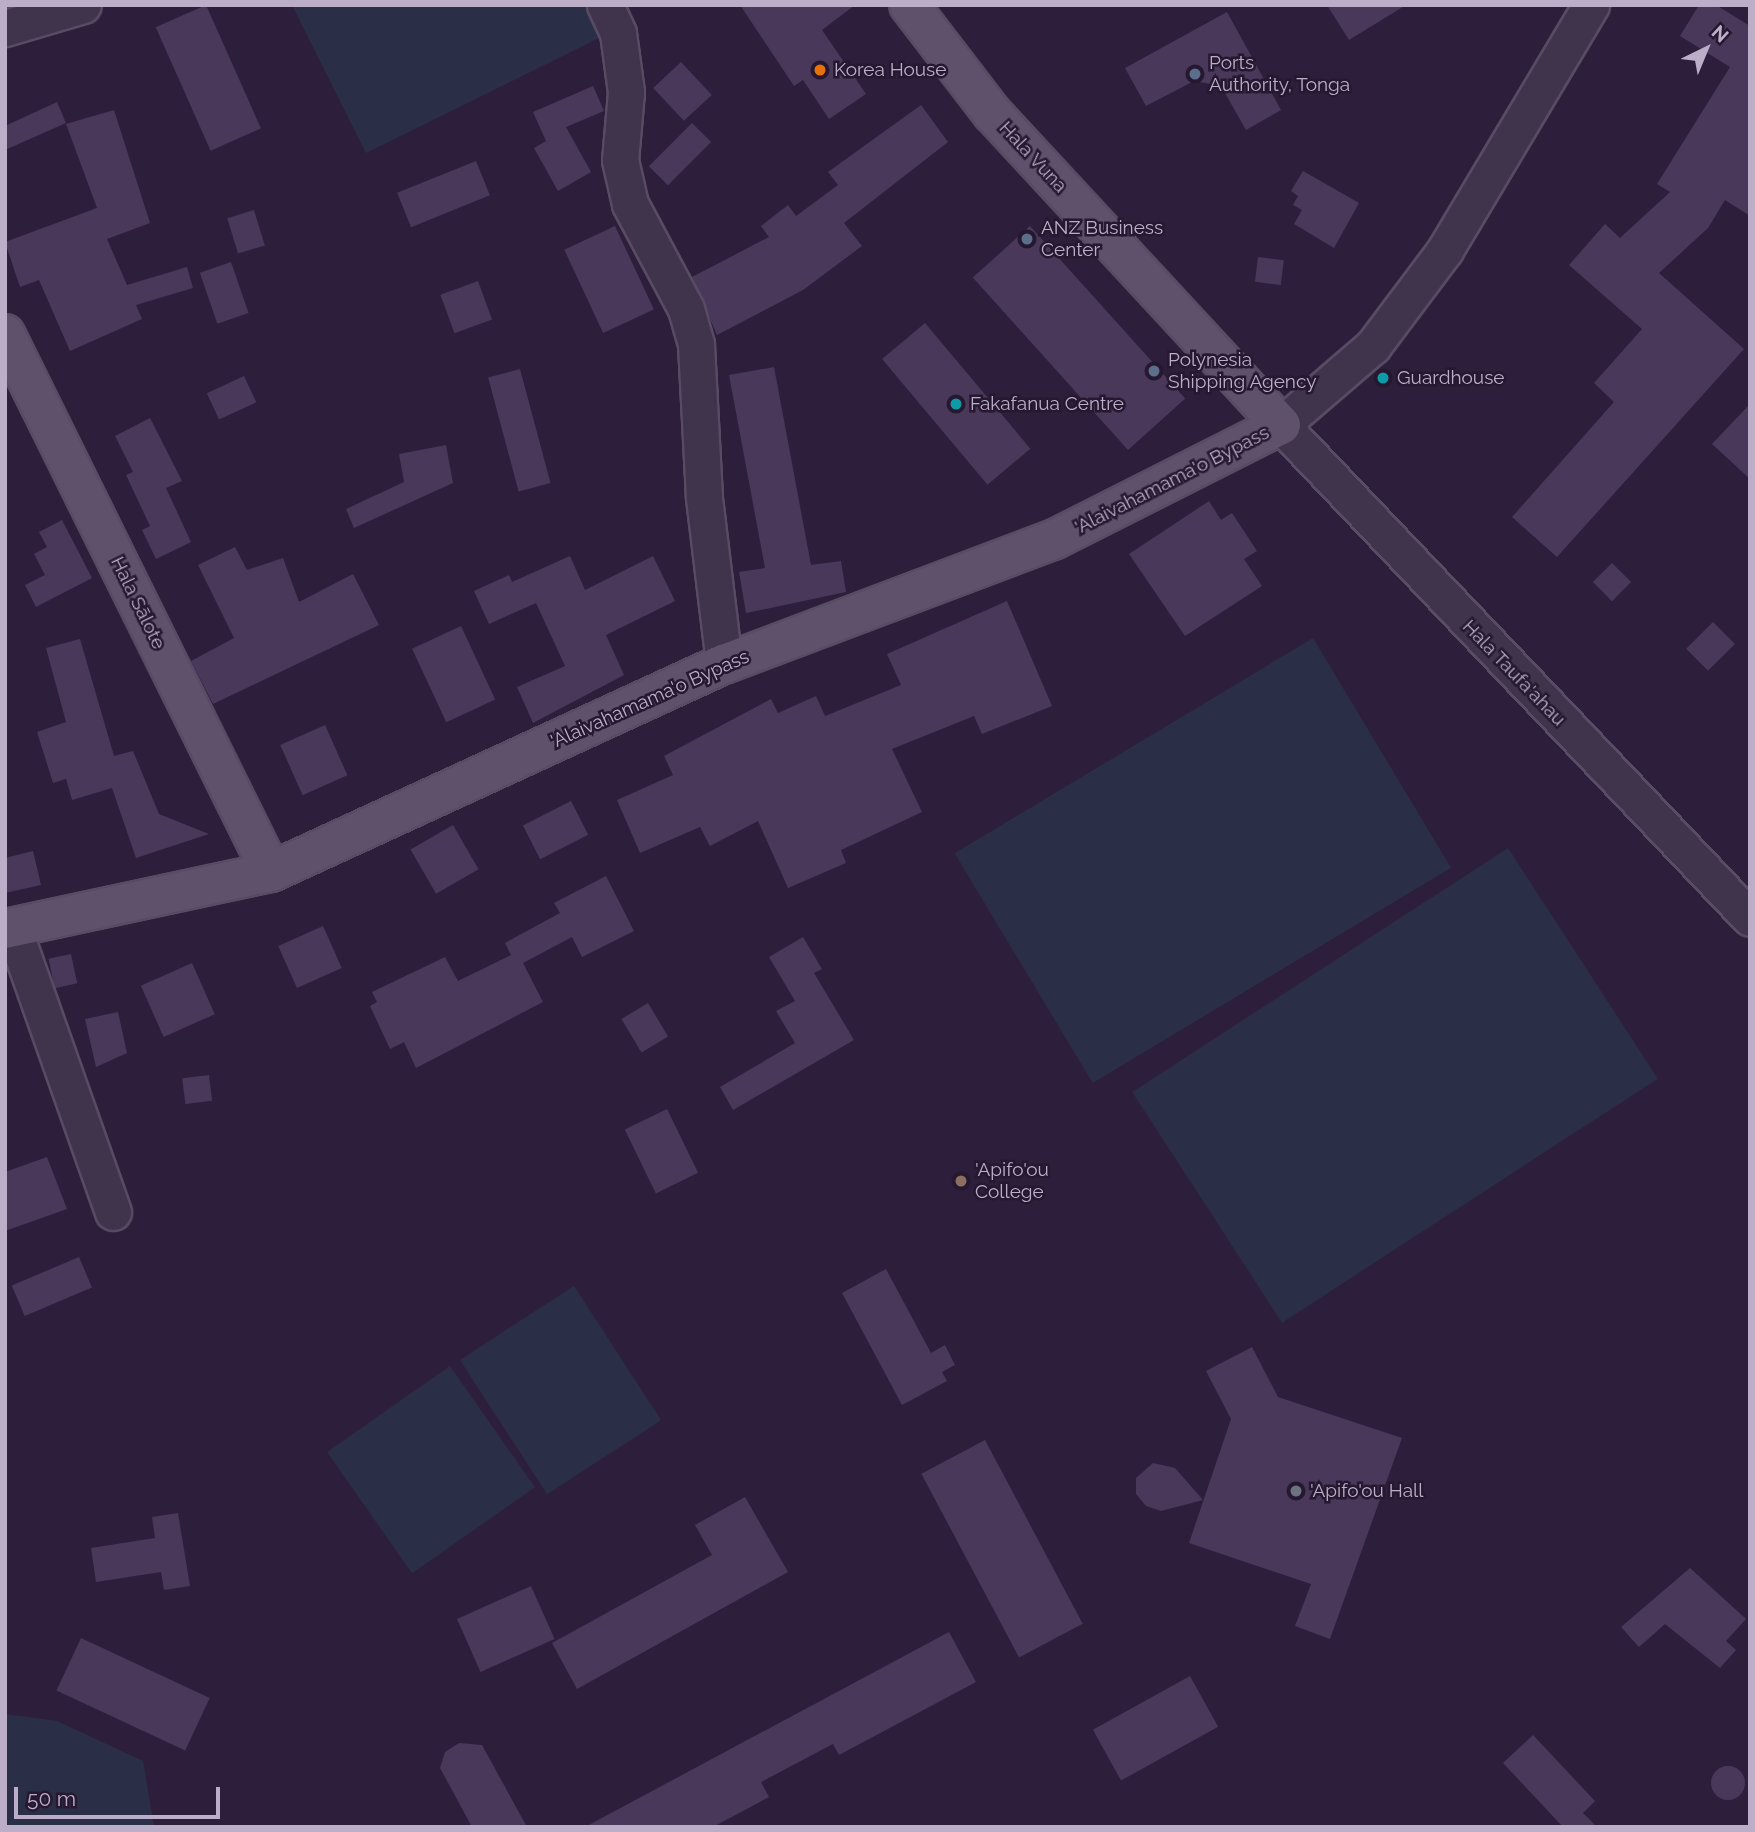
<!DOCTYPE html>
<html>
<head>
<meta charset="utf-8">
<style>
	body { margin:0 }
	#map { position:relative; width:1755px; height:1832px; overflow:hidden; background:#2d1f3b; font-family:Raleway,sans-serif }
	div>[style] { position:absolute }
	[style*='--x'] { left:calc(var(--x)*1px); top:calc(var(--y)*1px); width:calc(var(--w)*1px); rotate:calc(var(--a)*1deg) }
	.green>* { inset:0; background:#2a2f47; transform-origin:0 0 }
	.building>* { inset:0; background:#493859; transform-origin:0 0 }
	.round { border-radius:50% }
	.roads { filter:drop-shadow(2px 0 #584b63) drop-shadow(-2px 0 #584b63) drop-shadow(0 2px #584b63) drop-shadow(0 -2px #584b63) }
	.minor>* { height:35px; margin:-17.5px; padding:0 17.5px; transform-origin:17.5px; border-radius:17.5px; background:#40334c }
	.major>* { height:38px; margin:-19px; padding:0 19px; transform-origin:19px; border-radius:19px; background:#5f516c }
	.dots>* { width:19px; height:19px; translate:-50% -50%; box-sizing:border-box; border:4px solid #251830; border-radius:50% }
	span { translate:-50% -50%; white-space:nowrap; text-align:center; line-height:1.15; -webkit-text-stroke:5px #251830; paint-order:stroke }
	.poi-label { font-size:19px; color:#bcaec8 }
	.left { translate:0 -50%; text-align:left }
	.street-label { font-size:19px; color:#bcaec8 }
	.frame { position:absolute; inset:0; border:7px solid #bcaec8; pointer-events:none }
	.north { position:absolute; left:1671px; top:14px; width:70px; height:70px; -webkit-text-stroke:5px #251830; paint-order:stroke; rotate:43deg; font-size:19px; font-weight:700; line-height:28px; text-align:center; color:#bcaec8 }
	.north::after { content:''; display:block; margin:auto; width:24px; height:32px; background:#bcaec8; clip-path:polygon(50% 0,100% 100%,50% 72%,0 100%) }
	.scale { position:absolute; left:14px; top:1787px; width:206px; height:32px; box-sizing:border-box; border:4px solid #bcaec8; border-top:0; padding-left:9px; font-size:21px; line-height:24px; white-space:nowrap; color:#bcaec8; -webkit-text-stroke:5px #251830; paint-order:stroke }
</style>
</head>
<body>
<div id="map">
	<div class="green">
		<div style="clip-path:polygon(292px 5px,592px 5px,605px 35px,366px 153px)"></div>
		<div style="left:1313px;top:638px;width:268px;height:418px;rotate:59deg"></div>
		<div style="left:1508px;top:848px;width:275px;height:448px;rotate:57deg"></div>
		<div style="left:574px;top:1286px;width:160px;height:136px;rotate:57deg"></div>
		<div style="left:450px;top:1366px;width:148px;height:150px;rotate:55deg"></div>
		<div style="clip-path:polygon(5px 1714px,57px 1721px,143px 1761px,154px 1827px,5px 1827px)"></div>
	</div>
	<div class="building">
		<div style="left:206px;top:5px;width:135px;height:55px;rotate:66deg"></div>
		<div style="clip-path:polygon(740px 5px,855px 5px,822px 30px,866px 94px,829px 119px,803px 80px,794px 86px)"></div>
		<div style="clip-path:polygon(1327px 5px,1406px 5px,1349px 40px)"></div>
		<div style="clip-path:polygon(1699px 5px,1716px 5px,1750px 26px,1750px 216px,1725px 200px,1708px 228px,1659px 273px,1744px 349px,1557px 557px,1512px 517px,1614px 402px,1594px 383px,1642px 329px,1569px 265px,1605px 224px,1620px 238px,1670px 192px,1657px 184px,1730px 67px,1680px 36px)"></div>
		<div style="clip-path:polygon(1227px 12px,1281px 110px,1246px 130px,1221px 86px,1194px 81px,1146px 106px,1125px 68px)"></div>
		<div style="left:681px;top:62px;width:45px;height:38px;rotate:47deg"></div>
		<div style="clip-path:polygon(593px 86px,604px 111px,566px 127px,591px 172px,558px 191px,534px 148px,546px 141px,533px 112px)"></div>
		<div style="clip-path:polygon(57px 102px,66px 123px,5px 150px,5px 126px)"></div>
		<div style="clip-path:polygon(921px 105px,948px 142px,844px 223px,862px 246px,803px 290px,717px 335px,692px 277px,769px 237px,761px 226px,788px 205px,796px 216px,838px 185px,828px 172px)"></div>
		<div style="clip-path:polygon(114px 110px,150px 223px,107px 239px,127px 285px,187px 267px,193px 288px,136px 305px,142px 319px,70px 351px,39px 280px,20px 287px,5px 242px,97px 208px,66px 124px)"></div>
		<div style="left:692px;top:123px;width:27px;height:61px;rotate:45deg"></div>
		<div style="left:476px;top:161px;width:37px;height:85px;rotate:68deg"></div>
		<div style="clip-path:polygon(1303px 171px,1359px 203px,1334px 248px,1294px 224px,1302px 210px,1293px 205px,1298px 196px,1291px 191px)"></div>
		<div style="left:254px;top:210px;width:37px;height:28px;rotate:73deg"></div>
		<div style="left:615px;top:226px;width:92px;height:56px;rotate:65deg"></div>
		<div style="left:1030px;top:226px;width:232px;height:77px;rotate:48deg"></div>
		<div style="left:1258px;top:257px;width:26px;height:25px;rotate:7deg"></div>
		<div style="left:231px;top:262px;width:54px;height:33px;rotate:71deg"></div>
		<div style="left:478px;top:281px;width:41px;height:40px;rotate:70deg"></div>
		<div style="left:925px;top:323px;width:164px;height:56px;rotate:50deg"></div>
		<div style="clip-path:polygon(774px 367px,811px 565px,841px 561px,846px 592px,746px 613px,739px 572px,765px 568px,729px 375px)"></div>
		<div style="left:520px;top:369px;width:118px;height:33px;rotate:75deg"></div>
		<div style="left:244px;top:376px;width:29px;height:41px;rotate:65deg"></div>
		<div style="clip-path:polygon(1750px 404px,1750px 479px,1712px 444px)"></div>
		<div style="clip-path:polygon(150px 418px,182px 481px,166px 488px,191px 542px,156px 559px,142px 530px,150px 526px,126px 475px,133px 472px,115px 436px)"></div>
		<div style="clip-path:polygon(446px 445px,453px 483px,354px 528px,346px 509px,404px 482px,399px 454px)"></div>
		<div style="clip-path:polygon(1209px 501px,1221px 520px,1232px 513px,1257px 551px,1244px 559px,1262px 586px,1185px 636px,1129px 554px)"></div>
		<div style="clip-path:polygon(62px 520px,92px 578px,36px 607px,25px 585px,45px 575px,34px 554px,47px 547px,39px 532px)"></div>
		<div style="clip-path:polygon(235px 547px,247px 570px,283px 558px,299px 602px,353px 574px,379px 625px,213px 704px,191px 661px,234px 638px,198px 565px)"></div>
		<div style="clip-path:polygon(570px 556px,585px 590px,653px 556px,675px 601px,606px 635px,624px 675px,533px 723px,517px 687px,565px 666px,536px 603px,489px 624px,474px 591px,509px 575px,512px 582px)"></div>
		<div style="left:1612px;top:563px;width:27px;height:27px;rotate:45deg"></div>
		<div style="clip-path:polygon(1007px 601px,1052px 706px,982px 734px,974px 716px,892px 749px,922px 812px,841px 850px,846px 863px,788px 888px,758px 821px,710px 846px,700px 827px,640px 853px,617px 800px,673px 775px,664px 756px,771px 699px,778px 713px,816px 696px,825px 716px,901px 685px,887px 654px)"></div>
		<div style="left:1713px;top:622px;width:31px;height:38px;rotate:45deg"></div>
		<div style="left:461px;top:626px;width:81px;height:54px;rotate:65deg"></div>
		<div style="clip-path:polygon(80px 639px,114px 756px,133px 751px,159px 814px,209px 834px,136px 858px,112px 788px,72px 800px,66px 779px,53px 783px,37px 732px,66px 722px,46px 648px)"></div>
		<div style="left:325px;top:725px;width:55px;height:49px;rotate:66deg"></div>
		<div style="left:571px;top:801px;width:38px;height:54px;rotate:63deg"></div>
		<div style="left:453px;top:825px;width:51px;height:49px;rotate:60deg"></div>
		<div style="clip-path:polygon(33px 851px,41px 885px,5px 893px,5px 858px)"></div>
		<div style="clip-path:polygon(606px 876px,634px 931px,582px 957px,572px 937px,523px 963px,543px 1002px,416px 1068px,404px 1042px,390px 1049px,370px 1006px,377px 1002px,372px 992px,445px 957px,458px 981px,511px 955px,505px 943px,560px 913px,554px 903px)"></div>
		<div style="left:323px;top:926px;width:46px;height:49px;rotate:66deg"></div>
		<div style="clip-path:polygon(803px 937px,822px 969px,814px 973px,854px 1040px,733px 1110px,720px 1087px,795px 1043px,776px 1011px,795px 1001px,769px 957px)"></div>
		<div style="left:71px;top:954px;width:30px;height:23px;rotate:78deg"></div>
		<div style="left:192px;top:963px;width:56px;height:56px;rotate:66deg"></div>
		<div style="left:648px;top:1003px;width:39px;height:31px;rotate:59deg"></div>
		<div style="clip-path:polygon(118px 1012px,127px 1053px,96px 1067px,85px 1019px)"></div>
		<div style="left:209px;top:1075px;width:26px;height:27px;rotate:83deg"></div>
		<div style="left:667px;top:1109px;width:71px;height:47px;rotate:64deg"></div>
		<div style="clip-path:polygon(47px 1157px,67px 1209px,5px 1231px,5px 1172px)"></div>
		<div style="left:79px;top:1257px;width:33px;height:73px;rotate:67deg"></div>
		<div style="clip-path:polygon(886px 1269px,931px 1353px,945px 1345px,955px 1365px,942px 1372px,947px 1381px,902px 1405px,842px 1293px)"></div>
		<div style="clip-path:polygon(1252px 1347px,1278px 1397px,1402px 1438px,1330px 1639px,1295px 1626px,1311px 1584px,1189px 1543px,1231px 1419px,1206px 1371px)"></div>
		<div style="left:985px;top:1440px;width:208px;height:72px;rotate:62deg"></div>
		<div style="clip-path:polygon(1153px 1463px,1175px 1468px,1203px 1500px,1161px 1511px,1146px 1506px,1136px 1494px,1136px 1478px)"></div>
		<div style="clip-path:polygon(745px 1497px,788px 1572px,577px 1689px,552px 1643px,712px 1555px,695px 1525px)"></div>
		<div style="clip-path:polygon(178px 1513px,190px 1586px,164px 1590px,161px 1572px,96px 1582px,91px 1548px,155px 1538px,152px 1517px)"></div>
		<div style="clip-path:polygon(1690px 1568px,1746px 1619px,1726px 1641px,1736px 1650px,1720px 1668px,1665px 1624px,1639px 1647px,1621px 1627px)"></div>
		<div style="left:531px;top:1586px;width:58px;height:81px;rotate:66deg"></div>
		<div style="clip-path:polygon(949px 1632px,976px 1682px,839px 1755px,833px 1744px,761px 1782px,769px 1797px,713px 1827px,585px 1827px)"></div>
		<div style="left:81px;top:1638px;width:142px;height:58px;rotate:25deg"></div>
		<div style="left:1190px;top:1676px;width:58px;height:111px;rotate:61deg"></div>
		<div style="clip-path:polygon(1533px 1735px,1595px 1801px,1583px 1813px,1597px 1827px,1563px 1827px,1503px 1763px)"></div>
		<div style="clip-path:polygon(459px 1743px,482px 1745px,527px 1827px,472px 1827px,440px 1768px,445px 1752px)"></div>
		<div class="round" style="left:1711px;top:1766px;width:34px;height:34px"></div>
	</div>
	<div class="roads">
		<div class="minor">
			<div style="--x:605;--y:5;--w:31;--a:65"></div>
			<div style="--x:618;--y:33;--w:60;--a:82.3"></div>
			<div style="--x:626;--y:92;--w:68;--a:95"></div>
			<div style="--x:620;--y:160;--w:45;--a:77.2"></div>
			<div style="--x:630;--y:204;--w:119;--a:61.9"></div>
			<div style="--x:686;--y:309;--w:37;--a:74"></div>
			<div style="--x:696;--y:345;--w:153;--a:87"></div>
			<div style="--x:704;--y:498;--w:167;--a:83.1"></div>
			<div style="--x:1591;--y:5;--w:285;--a:120.8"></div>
			<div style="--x:1445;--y:250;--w:120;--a:126.9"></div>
			<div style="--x:1373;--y:346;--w:121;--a:139.3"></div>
			<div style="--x:1281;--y:425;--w:680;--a:46.43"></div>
			<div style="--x:5;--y:28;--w:81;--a:-16.4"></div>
			<div style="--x:13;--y:928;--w:301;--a:70.6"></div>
		</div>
		<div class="major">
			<div style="--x:5;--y:334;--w:600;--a:63.69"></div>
			<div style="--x:5;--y:929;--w:272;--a:-12.1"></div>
			<div style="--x:271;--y:872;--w:498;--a:-24.7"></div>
			<div style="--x:724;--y:664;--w:352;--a:-20.7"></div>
			<div style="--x:1053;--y:540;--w:255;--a:-26.8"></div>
			<div style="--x:1281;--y:425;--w:425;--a:-132.8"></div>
			<div style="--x:992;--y:113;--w:136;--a:-127.5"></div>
		</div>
	</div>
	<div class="dots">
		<div style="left:820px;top:70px;background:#e8710a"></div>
		<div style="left:1195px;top:74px;background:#5c6f8a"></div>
		<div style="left:1027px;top:239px;background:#5c6f8a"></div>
		<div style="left:1154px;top:371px;background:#5c6f8a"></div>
		<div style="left:1383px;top:378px;background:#0f9aa8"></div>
		<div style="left:956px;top:404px;background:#0f9aa8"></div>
		<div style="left:961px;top:1181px;background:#8d6e63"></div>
		<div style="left:1296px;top:1491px;background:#6b7280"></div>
	</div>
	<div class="poi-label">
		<span class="left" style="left:1209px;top:74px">Ports<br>Authority, Tonga</span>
		<span class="left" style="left:834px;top:70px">Korea House</span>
		<span class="left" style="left:1041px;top:239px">ANZ Business<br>Center</span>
		<span class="left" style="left:1168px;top:371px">Polynesia<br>Shipping Agency</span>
		<span class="left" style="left:1397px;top:378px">Guardhouse</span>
		<span class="left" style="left:970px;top:404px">Fakafanua Centre</span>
		<span class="left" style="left:975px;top:1181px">'Apifo'ou<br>College</span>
		<span class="left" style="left:1310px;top:1491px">'Apifo'ou Hall</span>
	</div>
	<div class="street-label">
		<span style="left:1033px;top:157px;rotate:47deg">Hala Vuna</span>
		<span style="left:1172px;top:480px;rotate:-27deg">'Alaivahamama'o Bypass</span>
		<span style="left:138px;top:603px;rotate:64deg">Hala Sālote</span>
		<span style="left:1514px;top:673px;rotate:46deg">Hala Taufa'ahau</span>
		<span style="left:650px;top:699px;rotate:-24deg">'Alaivahamama'o Bypass</span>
	</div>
	<div class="frame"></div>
	<div class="north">N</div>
	<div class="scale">50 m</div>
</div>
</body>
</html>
